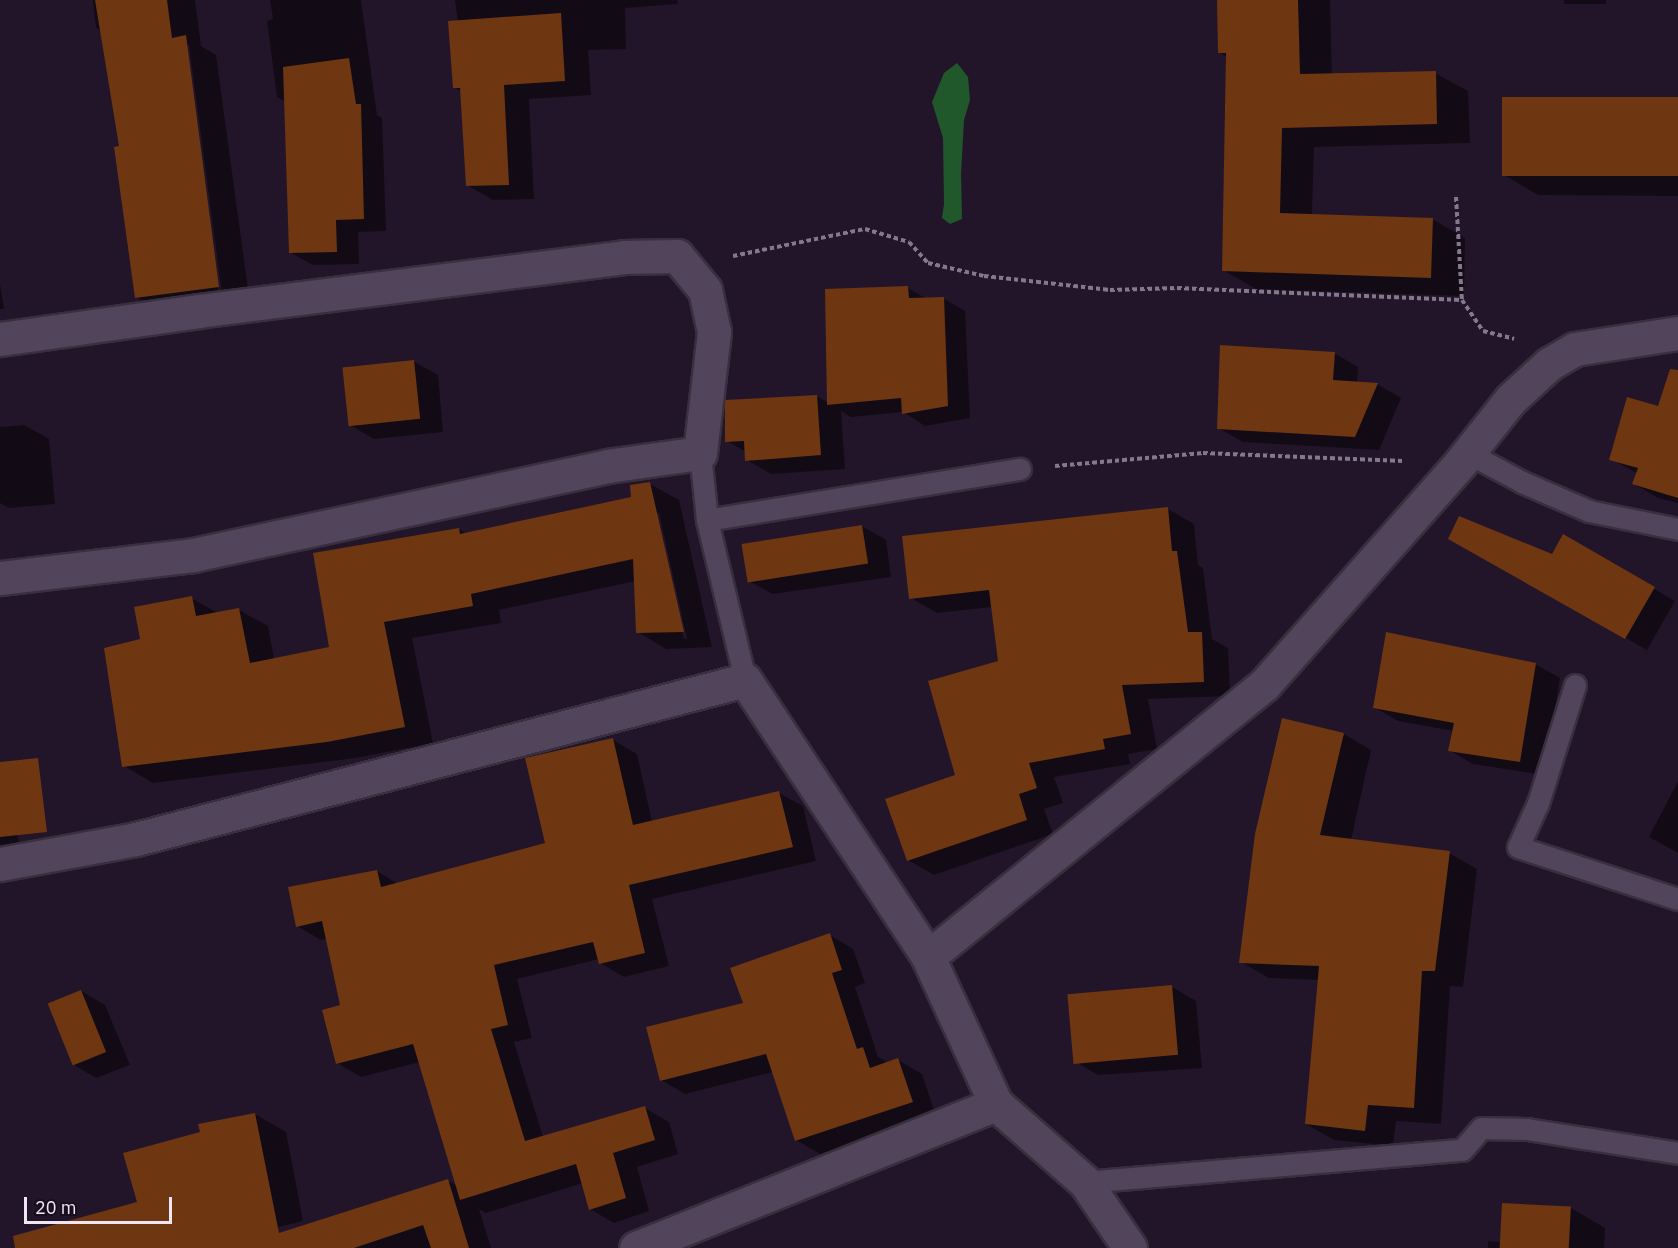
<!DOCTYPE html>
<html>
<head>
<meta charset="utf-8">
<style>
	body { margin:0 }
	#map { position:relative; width:1678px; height:1248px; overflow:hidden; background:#221529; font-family:"IBM Plex Sans",sans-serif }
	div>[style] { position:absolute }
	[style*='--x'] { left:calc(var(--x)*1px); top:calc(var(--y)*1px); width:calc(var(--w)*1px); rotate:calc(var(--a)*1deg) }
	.forest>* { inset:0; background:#20582b }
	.shadow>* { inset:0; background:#0007; transform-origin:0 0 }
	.building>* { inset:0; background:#6e3611; transform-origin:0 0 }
	.path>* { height:4px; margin-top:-2px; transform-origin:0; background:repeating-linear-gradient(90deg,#84798a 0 4.5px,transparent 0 7.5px) }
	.roads { filter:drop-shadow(2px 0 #38303e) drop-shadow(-2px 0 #38303e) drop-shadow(0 2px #38303e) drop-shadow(0 -2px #38303e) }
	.lane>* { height:21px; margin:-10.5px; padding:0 10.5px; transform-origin:10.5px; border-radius:10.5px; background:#52445a }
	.street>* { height:33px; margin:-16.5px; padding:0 16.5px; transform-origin:16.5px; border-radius:16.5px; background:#52445a }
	span { translate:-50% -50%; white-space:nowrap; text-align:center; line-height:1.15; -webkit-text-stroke:4.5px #190c1f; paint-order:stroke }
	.scale { position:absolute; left:24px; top:1197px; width:148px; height:27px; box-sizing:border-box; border:3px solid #eee6f3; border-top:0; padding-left:8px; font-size:18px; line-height:21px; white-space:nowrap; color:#eee6f3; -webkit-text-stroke:4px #190c1f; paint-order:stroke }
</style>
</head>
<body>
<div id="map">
	<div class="forest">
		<div style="clip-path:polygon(957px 63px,968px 77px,970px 100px,964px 120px,961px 174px,962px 219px,950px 224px,942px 218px,944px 204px,943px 138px,932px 102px,944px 73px)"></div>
	</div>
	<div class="shadow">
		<div style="clip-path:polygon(evenodd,93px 0,195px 0,201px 46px,216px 55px,250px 304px,167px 315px,136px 297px,121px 147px,102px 31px,96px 28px,93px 0,186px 45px,189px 45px,222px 294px,219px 295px,186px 45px)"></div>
		<div style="clip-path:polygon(270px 0,361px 0,377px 115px,382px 118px,386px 231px,358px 232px,359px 264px,313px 265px,291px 253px,286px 102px,277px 97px,267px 21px,273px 19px)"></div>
		<div style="clip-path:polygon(455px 0,677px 0,678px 4px,625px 8px,626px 49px,588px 50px,591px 95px,529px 99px,534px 199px,493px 200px,467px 185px,462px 92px,455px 88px,458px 22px)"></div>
		<div style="clip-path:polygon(1218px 0,1330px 0,1332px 75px,1435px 73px,1468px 91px,1470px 143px,1314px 147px,1312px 215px,1432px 219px,1465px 238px,1464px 296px,1256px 289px,1223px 270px,1227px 57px,1219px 52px)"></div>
		<div style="left:1564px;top:0;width:42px;height:4px"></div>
		<div style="clip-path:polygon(1678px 98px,1678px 196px,1538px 195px,1504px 175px)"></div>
		<div style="clip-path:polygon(0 284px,4px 309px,0 309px)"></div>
		<div style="clip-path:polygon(908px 288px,927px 299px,943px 298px,965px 311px,970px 418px,925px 426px,903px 412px,851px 417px,841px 411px,845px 469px,771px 474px,747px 460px,746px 452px,727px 441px,816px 396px,829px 403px)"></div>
		<div style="clip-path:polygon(1334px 353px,1358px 367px,1357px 383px,1377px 384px,1401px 398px,1379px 450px,1243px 442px,1218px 428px)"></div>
		<div style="clip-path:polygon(413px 361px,438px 375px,443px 432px,374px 439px,350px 425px)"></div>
		<div style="clip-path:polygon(1678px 418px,1678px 503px,1658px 498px,1634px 484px,1638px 474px,1611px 459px)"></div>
		<div style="clip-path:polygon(24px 425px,49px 439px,55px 504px,9px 508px,0 503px,0 427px)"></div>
		<div style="clip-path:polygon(evenodd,650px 484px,679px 500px,712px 647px,666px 649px,638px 632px,636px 581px,499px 610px,501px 623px,412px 638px,433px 743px,356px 758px,153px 783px,124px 766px,142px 640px,191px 598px,218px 613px,239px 610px,268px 626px,274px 659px,331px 648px,459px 529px,467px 534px,632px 498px,650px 484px,656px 513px,659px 513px,687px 639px,684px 639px,656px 513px)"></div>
		<div style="clip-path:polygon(1168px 509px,1194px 524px,1198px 565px,1203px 568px,1212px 639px,1228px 648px,1230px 696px,1148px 699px,1157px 749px,1128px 754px,1130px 764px,1054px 777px,1063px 803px,1044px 809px,1053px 834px,934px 875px,908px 860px,957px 776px,1000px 662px,992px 607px,937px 613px,911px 598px)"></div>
		<div style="clip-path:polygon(862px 526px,886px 540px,891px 577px,773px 594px,749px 581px)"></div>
		<div style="clip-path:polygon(1564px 536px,1675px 601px,1647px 650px,1450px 538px,1552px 556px)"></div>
		<div style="clip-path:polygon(1535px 664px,1560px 678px,1544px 775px,1473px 764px,1449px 750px,1454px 731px,1398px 721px,1374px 707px)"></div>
		<div style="clip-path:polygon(1344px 734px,1371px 750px,1351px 840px,1449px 853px,1477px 869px,1463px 987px,1450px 986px,1441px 1124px,1396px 1121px,1393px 1146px,1334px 1140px,1306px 1124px,1320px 980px,1269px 978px,1241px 962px)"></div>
		<div style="clip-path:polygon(613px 740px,637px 754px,652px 822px,779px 793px,803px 806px,816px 861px,652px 899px,669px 966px,624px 977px,600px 963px,599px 959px,517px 979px,532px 1038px,514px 1042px,543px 1137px,645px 1108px,669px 1122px,678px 1154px,637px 1167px,649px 1211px,614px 1223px,590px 1209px,583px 1183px,486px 1213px,479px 1209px,491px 1248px,252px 1248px,448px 1181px,458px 1186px,420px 1062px,361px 1077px,337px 1063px,342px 1006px,328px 939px,321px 940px,297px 926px,377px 871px,398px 884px,547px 845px)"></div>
		<div style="clip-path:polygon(0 763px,20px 846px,0 850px)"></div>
		<div style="clip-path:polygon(1678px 781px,1678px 853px,1649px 837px)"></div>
		<div style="clip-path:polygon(830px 935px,853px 949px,865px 983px,855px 987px,878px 1057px,887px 1062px,898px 1060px,922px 1074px,936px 1116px,820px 1154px,796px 1140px,773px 1072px,685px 1094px,661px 1080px,745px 1004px)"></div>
		<div style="clip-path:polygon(1172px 987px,1196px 1001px,1202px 1068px,1098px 1075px,1074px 1061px)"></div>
		<div style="clip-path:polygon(81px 991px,105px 1005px,130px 1065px,96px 1078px,72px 1064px)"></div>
		<div style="clip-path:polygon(255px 1114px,286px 1132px,303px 1221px,195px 1248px,171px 1248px,201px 1133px)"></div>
		<div style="clip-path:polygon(1571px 1208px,1605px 1228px,1604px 1248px,1488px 1248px,1488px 1241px,1501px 1242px)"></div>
	</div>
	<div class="building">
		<div style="clip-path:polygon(95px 0,167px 0,172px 38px,186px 35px,219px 287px,135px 298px,114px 147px,119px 146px)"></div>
		<div style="clip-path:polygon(1217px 0,1298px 0,1300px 74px,1436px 71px,1437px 124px,1282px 128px,1280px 213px,1433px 218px,1431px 278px,1222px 271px,1226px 53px,1218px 53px)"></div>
		<div style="clip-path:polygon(561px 13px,565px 81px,504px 85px,509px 185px,466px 186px,460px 88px,453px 88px,448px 21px)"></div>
		<div style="clip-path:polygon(349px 58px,356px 104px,361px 104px,364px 219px,336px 220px,337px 252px,289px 253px,283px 67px)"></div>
		<div style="left:1502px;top:97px;width:176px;height:79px"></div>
		<div style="clip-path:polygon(908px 286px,909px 298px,944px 297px,948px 406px,902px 414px,901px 398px,827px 405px,825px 289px)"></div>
		<div style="clip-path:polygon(1220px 345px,1335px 352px,1333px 380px,1378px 383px,1355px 437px,1217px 429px)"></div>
		<div style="left:414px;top:360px;width:59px;height:72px;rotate:84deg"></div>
		<div style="clip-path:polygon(1670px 369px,1678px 370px,1678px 498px,1632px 484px,1638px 468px,1609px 460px,1627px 397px,1658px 406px)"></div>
		<div style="clip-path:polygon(817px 395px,821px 455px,745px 461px,744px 441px,725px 442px,725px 400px)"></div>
		<div style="clip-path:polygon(650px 482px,684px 632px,636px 633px,633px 559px,471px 594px,473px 606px,384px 622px,405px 727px,327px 742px,122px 767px,104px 648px,140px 639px,134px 607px,192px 596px,196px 616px,239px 608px,250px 663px,329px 647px,313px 553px,459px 528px,460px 534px,631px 497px,630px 485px)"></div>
		<div style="clip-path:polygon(1168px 507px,1172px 551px,1177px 551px,1188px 632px,1202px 632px,1204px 682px,1122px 685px,1131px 734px,1103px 739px,1105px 749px,1029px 763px,1037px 788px,1019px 794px,1027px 820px,907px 861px,885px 799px,955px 775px,928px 681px,998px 661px,989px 590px,909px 599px,902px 536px)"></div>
		<div style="clip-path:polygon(1459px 516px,1552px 554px,1563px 534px,1655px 587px,1625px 639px,1448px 539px)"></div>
		<div style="left:862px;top:525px;width:39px;height:122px;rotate:81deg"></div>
		<div style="clip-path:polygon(1386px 632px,1536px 663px,1520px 762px,1448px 751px,1454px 723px,1373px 708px)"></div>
		<div style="clip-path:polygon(1282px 718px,1344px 733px,1320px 835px,1450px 851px,1435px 971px,1422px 971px,1414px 1108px,1368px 1105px,1365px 1131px,1305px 1124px,1319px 966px,1239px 963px,1255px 834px)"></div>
		<div style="clip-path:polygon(613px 738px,633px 825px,779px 791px,793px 847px,629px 885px,645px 953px,599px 964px,593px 942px,494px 965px,508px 1025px,491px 1029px,525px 1141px,645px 1106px,655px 1140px,613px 1153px,626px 1198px,589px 1210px,576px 1164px,460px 1200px,413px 1044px,336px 1064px,322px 1010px,340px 1005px,322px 921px,296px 927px,288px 887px,377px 870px,381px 887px,545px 843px,525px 758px)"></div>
		<div style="clip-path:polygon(38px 758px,47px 832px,0 837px,0 762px)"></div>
		<div style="clip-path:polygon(830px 933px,842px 970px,832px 973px,857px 1049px,863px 1047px,870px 1068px,898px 1058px,913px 1102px,795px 1141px,766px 1054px,660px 1081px,646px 1027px,743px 1003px,730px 968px)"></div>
		<div style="left:1172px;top:985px;width:70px;height:105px;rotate:85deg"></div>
		<div style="left:81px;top:990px;width:67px;height:36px;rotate:68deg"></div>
		<div style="clip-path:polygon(255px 1113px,279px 1233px,448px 1179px,469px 1248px,431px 1248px,423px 1225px,354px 1248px,15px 1248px,13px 1236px,137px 1202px,123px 1153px,200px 1132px,198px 1124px)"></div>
		<div style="left:1502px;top:1203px;width:69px;height:45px;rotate:3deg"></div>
	</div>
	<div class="path">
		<div style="--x:1456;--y:197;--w:103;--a:86.7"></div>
		<div style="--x:1462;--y:300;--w:37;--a:56"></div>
		<div style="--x:1483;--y:331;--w:32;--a:14"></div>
		<div style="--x:733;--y:256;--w:135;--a:-11.6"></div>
		<div style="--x:865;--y:229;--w:46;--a:16.5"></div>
		<div style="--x:909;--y:242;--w:28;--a:48"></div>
		<div style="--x:928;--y:263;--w:57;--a:13.1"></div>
		<div style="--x:984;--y:276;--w:127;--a:6.3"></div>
		<div style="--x:1110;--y:290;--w:67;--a:-1.7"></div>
		<div style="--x:1177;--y:288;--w:285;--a:2.4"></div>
		<div style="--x:1055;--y:466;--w:149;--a:-5"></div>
		<div style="--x:1203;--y:453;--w:201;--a:2.3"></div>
	</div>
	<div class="roads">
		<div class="lane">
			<div style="--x:700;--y:453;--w:67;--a:84"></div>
			<div style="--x:707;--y:520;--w:164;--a:76.6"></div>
			<div style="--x:1468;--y:453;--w:61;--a:28.2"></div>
			<div style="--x:1522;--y:482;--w:73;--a:23.4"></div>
			<div style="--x:1589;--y:511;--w:91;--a:11.4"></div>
			<div style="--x:707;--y:520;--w:317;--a:-9.3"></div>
			<div style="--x:1575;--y:685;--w:124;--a:107.4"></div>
			<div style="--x:1538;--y:803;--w:48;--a:114.4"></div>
			<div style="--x:1518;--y:847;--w:168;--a:18"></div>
			<div style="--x:1085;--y:1182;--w:378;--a:-4.9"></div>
			<div style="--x:1462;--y:1150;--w:29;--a:-49"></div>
			<div style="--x:1481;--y:1128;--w:46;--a:1.2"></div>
			<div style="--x:1527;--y:1129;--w:153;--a:9"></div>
		</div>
		<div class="street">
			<div style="--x:0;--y:339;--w:200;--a:-8"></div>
			<div style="--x:198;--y:311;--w:428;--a:-7.2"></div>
			<div style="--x:623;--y:257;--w:54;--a:-1.1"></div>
			<div style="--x:677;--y:256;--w:44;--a:50.5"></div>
			<div style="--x:705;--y:290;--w:43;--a:77.9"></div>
			<div style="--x:714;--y:332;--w:122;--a:96.6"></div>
			<div style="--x:700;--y:453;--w:93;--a:172"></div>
			<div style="--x:608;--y:466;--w:424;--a:167.9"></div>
			<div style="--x:193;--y:555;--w:194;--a:173.2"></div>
			<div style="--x:0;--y:864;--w:138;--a:-10.4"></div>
			<div style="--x:136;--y:839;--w:629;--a:-14.63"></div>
			<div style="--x:745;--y:680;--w:332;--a:56.5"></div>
			<div style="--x:928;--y:957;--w:162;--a:65.2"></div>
			<div style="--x:996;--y:1104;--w:118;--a:41.2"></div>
			<div style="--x:1085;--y:1182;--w:80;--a:55.7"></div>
			<div style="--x:928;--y:957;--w:432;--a:-39"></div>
			<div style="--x:1264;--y:685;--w:298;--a:-48.5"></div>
			<div style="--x:1461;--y:462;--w:80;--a:-51.6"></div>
			<div style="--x:1511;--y:399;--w:52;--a:-42.6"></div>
			<div style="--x:1549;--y:364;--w:30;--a:-30"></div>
			<div style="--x:1575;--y:349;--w:104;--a:-8.8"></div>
			<div style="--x:636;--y:1248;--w:388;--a:-21.8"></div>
		</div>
	</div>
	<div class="scale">20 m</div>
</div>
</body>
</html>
